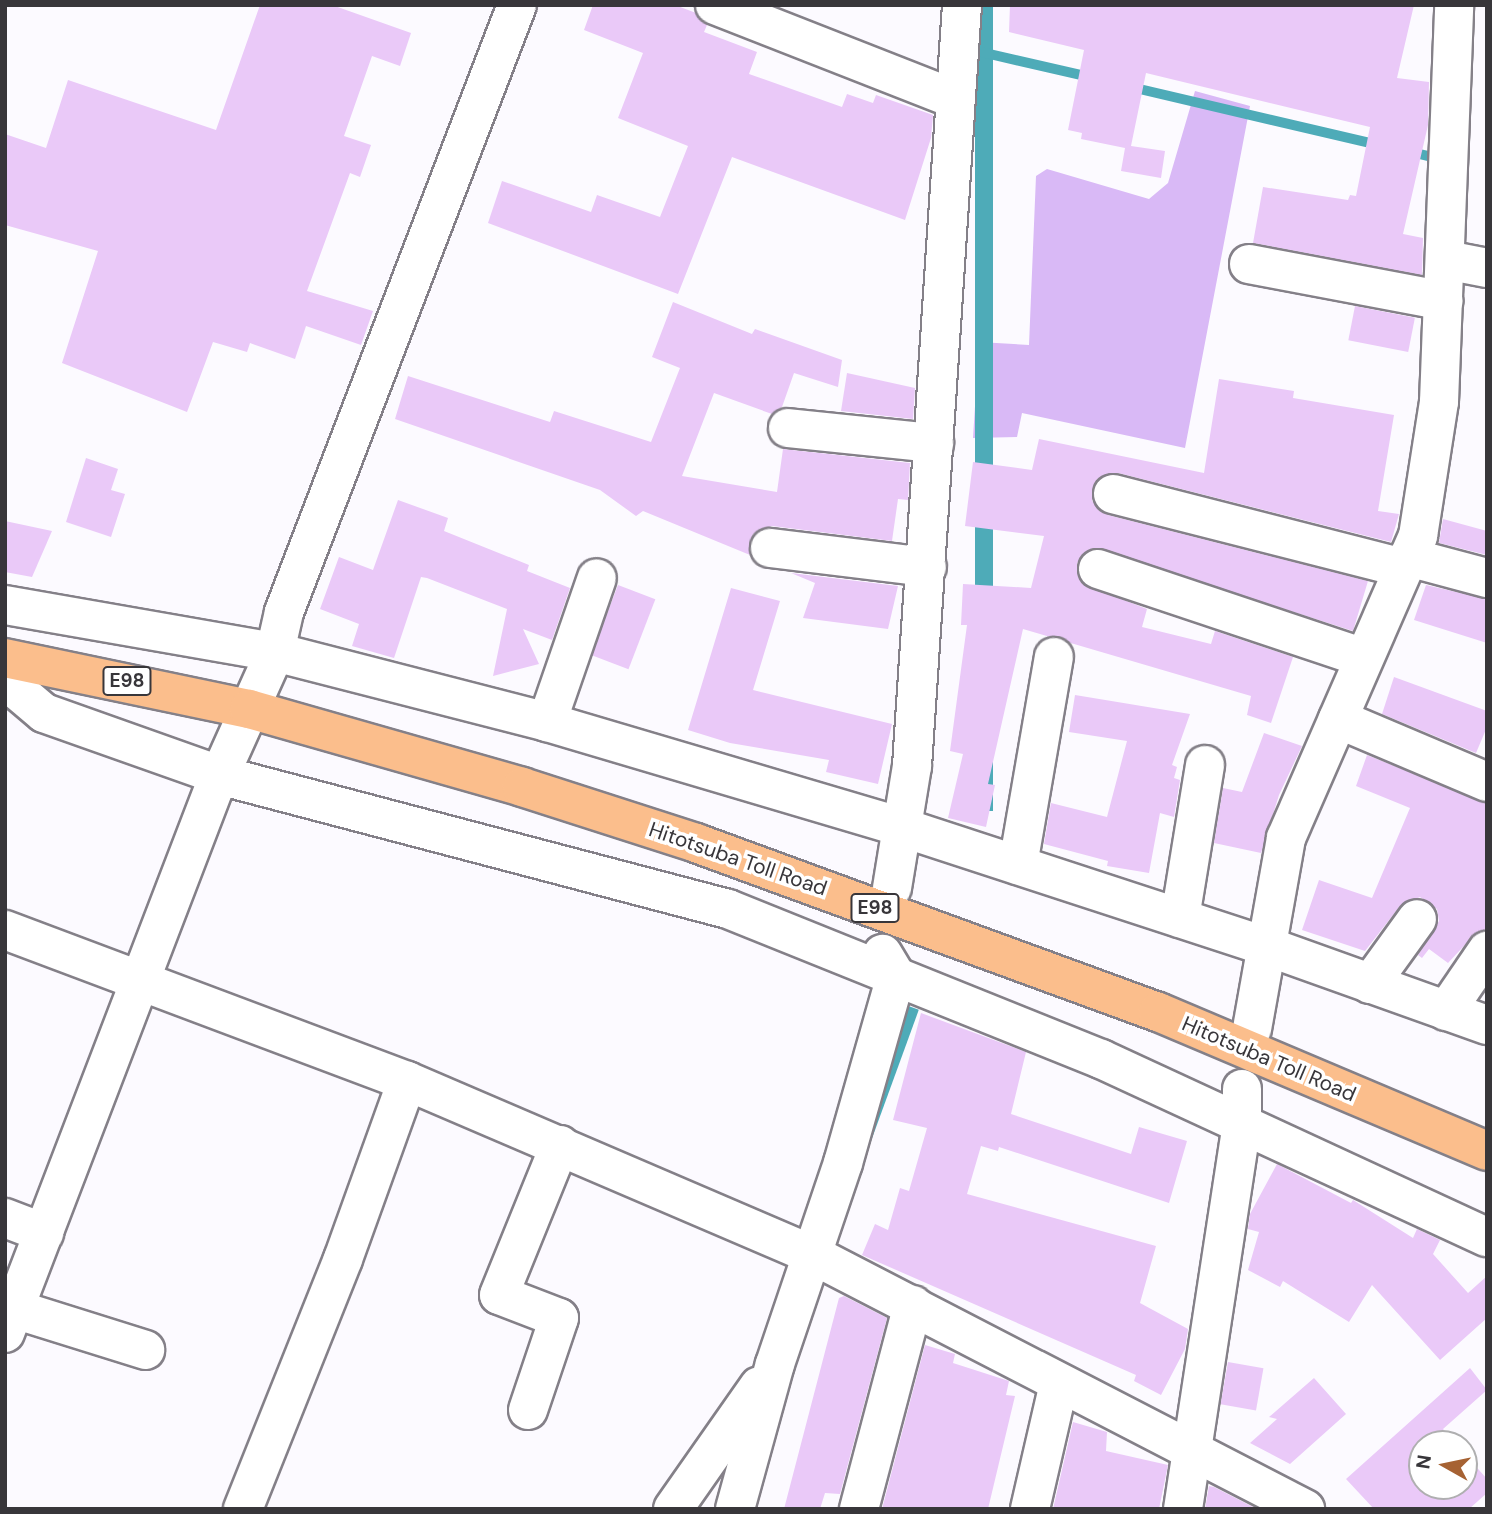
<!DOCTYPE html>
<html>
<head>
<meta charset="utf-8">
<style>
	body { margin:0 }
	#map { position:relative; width:1492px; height:1514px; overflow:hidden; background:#fcfaff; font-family:"DM Sans",sans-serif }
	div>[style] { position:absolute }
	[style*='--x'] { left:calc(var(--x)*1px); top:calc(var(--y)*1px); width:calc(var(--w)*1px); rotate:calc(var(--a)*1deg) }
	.green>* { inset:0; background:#d9b9f6 }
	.water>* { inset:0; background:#4eabb8; transform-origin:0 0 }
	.stream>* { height:10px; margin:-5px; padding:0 5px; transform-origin:5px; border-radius:5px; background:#4eabb8 }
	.building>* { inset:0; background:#eac9f8; transform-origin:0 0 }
	.roads { filter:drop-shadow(2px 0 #848088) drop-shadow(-2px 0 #848088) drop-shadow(0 2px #848088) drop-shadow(0 -2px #848088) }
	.minor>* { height:38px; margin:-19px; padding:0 19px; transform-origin:19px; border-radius:19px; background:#fff }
	.major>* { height:38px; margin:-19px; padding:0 19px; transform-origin:19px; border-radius:19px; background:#fbbe8c }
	span { translate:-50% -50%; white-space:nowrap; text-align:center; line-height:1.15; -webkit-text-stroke:7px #fff; paint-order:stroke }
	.shield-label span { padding:2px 5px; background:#fff; border:2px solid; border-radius:5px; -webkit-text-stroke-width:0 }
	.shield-label { font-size:19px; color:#38363a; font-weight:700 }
	.street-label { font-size:21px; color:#38363a }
	.frame { position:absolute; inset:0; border:7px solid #38363a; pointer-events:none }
	.north { position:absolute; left:1408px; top:1430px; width:70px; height:70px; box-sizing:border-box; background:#fff; border:2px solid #afafb0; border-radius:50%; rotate:279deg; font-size:19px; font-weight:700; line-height:28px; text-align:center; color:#38363a }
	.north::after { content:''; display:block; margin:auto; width:24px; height:32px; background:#a66233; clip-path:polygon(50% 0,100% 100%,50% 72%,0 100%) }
</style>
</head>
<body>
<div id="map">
	<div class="green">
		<div style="clip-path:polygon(1195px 91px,1250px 106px,1185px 448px,1022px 413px,1017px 437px,973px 438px,979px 342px,1029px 345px,1036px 176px,1047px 169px,1149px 199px,1168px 183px)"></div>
	</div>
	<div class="water">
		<div style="left:975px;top:5px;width:18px;height:806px"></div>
		<div style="left:900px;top:1003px;width:20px;height:249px;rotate:20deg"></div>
	</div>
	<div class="stream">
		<div style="--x:981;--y:52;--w:111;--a:13"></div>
		<div style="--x:1131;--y:87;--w:255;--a:13.2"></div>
		<div style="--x:1411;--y:152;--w:18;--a:13"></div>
	</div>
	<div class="building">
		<div style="clip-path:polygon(260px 5px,332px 5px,411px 33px,400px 66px,372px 56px,344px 136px,371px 145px,360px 177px,350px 173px,307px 291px,373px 311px,361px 345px,306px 326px,295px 359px,250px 343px,247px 352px,213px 342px,187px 412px,62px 363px,98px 251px,5px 225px,5px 134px,46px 148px,68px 80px,216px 130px)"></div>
		<div style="clip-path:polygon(593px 5px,675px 5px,696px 13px,707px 25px,704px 32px,757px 52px,749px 74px,842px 107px,847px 94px,873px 103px,876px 95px,933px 115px,931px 138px,905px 220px,732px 157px,678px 294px,488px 223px,502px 181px,591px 212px,597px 195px,660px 217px,688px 146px,618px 118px,643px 53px,584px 30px)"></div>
		<div style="clip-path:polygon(1010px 5px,1414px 5px,1397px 78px,1429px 82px,1428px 125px,1403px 234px,1423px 238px,1422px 275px,1253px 243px,1263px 187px,1348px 200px,1350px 195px,1356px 196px,1370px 127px,1146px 73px,1131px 146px,1165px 151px,1161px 178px,1121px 171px,1125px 148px,1081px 139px,1082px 133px,1068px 130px,1084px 50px,1009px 32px)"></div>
		<div style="clip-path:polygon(673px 302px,752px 334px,755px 329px,842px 360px,838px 387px,794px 373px,782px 407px,772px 414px,714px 393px,682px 476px,777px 492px,783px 449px,910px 463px,908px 500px,898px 499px,892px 541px,772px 526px,753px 534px,750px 555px,643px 511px,636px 516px,600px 490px,395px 419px,408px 376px,550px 422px,554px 411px,651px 442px,680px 368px,652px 357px)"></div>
		<div style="left:1355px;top:306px;width:61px;height:35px;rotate:11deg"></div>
		<div style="clip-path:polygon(847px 373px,915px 388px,913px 419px,841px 411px)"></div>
		<div style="clip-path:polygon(1219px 379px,1294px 391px,1293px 398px,1394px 415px,1378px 511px,1399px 514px,1391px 542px,1118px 473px,1097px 479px,1092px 501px,1108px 515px,1368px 581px,1353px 631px,1093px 548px,1077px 563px,1081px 583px,1147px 609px,1142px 627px,1211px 644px,1215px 631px,1293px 657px,1271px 723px,1247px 715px,1251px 696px,1023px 629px,988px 784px,995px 785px,986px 827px,948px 818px,963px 754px,950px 751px,967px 625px,961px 625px,963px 584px,1031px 588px,1044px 536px,965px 526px,973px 462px,1032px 470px,1039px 439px,1204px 473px)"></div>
		<div style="clip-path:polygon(86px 458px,118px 469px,111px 490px,125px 494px,111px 537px,66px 522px)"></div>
		<div style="clip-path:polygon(398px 500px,448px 518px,444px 531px,529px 565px,527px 571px,570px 588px,552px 640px,523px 629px,539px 664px,493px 676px,507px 609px,427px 578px,421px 577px,394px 658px,352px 646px,359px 624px,320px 609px,339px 557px,373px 570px)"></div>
		<div style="clip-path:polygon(1443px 519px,1487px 531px,1487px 555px,1439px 543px)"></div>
		<div style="clip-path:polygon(5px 521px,52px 531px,32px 577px,5px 572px)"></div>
		<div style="clip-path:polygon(791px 573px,898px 586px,888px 629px,803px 618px,815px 583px)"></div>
		<div style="left:618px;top:585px;width:40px;height:75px;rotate:21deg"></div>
		<div style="clip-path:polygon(1426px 585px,1487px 599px,1487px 643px,1414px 620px)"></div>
		<div style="clip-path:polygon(731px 588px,780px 601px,753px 690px,892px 724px,878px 784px,826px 772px,829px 760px,730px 743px,688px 730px)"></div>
		<div style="clip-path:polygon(1394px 677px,1487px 711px,1487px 727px,1476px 753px,1382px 714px)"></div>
		<div style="clip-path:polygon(1075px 695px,1190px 714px,1172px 765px,1177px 767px,1174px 778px,1180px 780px,1174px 817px,1160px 813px,1149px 873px,1107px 866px,1108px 861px,1044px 844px,1051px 803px,1107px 817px,1127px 741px,1069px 732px)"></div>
		<div style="clip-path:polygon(1264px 733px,1302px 746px,1279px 795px,1261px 853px,1214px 843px,1223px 788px,1242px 792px)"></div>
		<div style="clip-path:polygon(1367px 755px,1487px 803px,1487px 929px,1477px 932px,1448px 963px,1429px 949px,1422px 958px,1418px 955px,1439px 921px,1437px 909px,1420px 897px,1400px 906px,1365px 951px,1302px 930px,1319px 880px,1372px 898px,1410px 808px,1356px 786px)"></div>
		<div style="clip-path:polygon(921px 1013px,1026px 1052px,1011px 1114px,1131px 1154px,1139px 1127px,1187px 1141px,1169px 1203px,999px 1147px,998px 1151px,981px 1146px,967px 1194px,1156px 1246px,1140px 1303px,1188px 1329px,1185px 1349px,1161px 1395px,1134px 1381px,1136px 1375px,862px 1255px,875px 1224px,888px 1230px,900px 1188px,909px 1191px,927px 1128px,893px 1120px)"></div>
		<div style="clip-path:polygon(1277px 1164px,1351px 1203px,1353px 1200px,1413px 1238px,1417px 1229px,1440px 1240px,1433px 1254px,1468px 1293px,1487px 1276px,1487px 1318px,1440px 1360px,1372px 1285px,1349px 1322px,1283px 1281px,1280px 1287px,1248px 1270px,1259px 1232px,1248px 1229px,1250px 1214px)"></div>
		<div style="clip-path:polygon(844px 1296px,887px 1318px,840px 1494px,825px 1493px,820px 1509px,784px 1509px,839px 1298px)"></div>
		<div style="clip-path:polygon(925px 1345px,955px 1354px,953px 1363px,1009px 1381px,1006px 1395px,1015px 1396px,988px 1509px,882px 1509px)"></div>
		<div style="left:1228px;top:1362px;width:36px;height:43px;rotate:10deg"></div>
		<div style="clip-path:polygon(1470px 1368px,1487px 1390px,1443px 1429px,1456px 1444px,1422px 1444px,1422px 1486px,1464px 1486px,1464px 1453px,1487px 1479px,1487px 1493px,1469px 1509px,1374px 1509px,1346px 1479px)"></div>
		<div style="clip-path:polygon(1314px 1378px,1346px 1414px,1290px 1464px,1250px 1443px,1277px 1419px,1269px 1417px)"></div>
		<div style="clip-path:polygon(1073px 1422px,1107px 1432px,1106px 1451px,1168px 1465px,1159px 1509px,1053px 1509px)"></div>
		<div style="clip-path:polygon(1209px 1486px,1214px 1487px,1257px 1509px,1205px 1509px)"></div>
	</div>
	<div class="roads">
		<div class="minor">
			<div style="--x:715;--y:5;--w:258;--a:21.4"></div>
			<div style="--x:1446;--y:260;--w:42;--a:11"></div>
			<div style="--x:1249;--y:264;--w:198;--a:10.7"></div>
			<div style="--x:788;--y:428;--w:147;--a:5.9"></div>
			<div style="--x:1113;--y:494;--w:300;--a:14.3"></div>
			<div style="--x:770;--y:548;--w:158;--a:6.9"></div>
			<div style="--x:1408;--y:557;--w:82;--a:14.9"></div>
			<div style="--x:1098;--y:569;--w:280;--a:18.5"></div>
			<div style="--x:5;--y:605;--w:274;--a:9.9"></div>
			<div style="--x:275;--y:652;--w:281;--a:14.4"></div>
			<div style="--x:547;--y:722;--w:372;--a:16.5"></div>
			<div style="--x:904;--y:828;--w:381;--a:18.1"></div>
			<div style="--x:1266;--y:946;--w:235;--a:19.7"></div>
			<div style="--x:5;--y:680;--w:51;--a:40.2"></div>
			<div style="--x:44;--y:713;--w:186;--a:19.5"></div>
			<div style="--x:219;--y:775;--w:526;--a:14.75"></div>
			<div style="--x:728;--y:909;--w:402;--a:21.9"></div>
			<div style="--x:1101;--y:1059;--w:425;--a:24.8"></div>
			<div style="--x:1338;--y:719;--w:162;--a:22.9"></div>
			<div style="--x:547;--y:722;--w:152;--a:-70.9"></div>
			<div style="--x:1018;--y:865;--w:211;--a:-80.2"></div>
			<div style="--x:892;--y:888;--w:124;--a:-80.7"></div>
			<div style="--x:912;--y:766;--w:763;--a:-86.24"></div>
			<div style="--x:1180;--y:918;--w:155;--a:-80.7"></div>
			<div style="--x:5;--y:930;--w:429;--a:20.6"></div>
			<div style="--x:407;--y:1081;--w:442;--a:23.2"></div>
			<div style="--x:813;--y:1255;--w:554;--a:27.31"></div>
			<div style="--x:1370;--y:984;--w:80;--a:-54.1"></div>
			<div style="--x:1446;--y:1011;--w:73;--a:-55.7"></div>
			<div style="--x:1252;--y:1029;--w:194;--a:-79.9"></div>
			<div style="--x:1286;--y:838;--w:330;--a:-66.4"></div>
			<div style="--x:1418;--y:536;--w:136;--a:-81.1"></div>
			<div style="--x:1439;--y:402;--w:397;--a:-87.8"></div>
			<div style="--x:5;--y:1218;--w:42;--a:21"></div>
			<div style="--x:5;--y:1306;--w:147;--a:17.4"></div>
			<div style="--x:5;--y:1333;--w:584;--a:-69.02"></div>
			<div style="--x:214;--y:788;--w:149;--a:-65.8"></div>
			<div style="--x:275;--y:652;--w:41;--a:-77.3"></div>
			<div style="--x:284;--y:612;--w:650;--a:-69"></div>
			<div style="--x:528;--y:1410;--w:97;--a:-71.4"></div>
			<div style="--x:559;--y:1318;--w:64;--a:-159"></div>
			<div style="--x:499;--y:1295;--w:162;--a:-67.9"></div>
			<div style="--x:243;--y:1509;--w:269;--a:-68.2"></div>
			<div style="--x:343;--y:1259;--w:189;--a:-70.2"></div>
			<div style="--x:673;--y:1509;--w:150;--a:-55"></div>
			<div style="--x:735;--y:1509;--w:150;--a:-74.6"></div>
			<div style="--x:775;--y:1364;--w:212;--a:-71.3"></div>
			<div style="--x:843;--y:1163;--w:194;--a:-74.2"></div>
			<div style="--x:896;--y:976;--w:26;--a:-121"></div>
			<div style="--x:859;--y:1509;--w:211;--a:-75.2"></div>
			<div style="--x:1030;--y:1509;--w:129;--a:-77"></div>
			<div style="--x:1183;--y:1509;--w:389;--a:-81.3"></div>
			<div style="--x:1242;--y:1124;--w:35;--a:-90"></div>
		</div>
		<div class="major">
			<div style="--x:5;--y:658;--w:249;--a:11.8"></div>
			<div style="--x:249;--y:709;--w:284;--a:15.9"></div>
			<div style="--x:522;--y:787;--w:183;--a:17.8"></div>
			<div style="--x:696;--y:843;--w:492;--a:20.1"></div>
			<div style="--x:1158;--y:1012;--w:357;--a:22.9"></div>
		</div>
	</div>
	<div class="shield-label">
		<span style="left:127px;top:681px">E98</span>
		<span style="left:875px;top:908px">E98</span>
	</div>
	<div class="street-label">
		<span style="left:738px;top:859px;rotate:19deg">Hitotsuba Toll Road</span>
		<span style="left:1269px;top:1059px;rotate:23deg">Hitotsuba Toll Road</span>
	</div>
	<div class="frame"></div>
	<div class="north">N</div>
</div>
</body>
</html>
